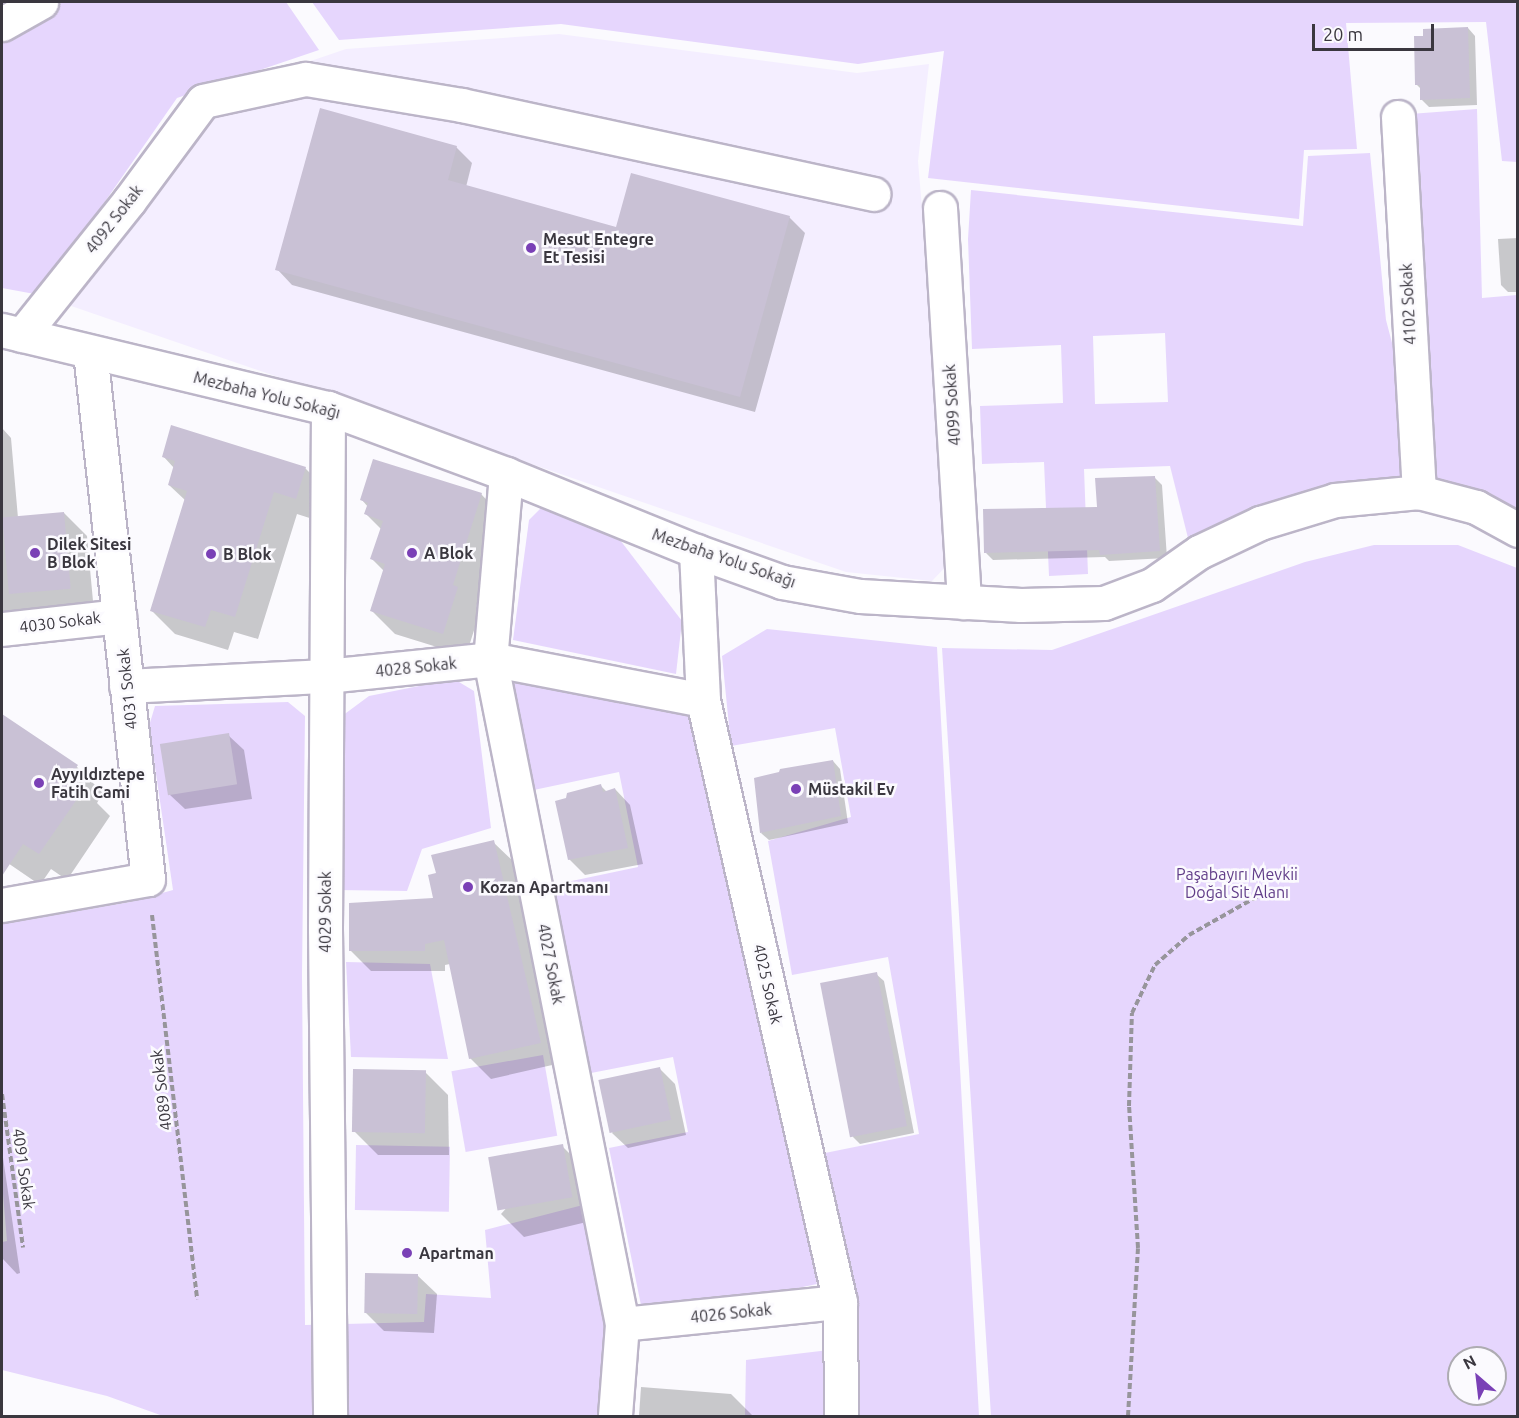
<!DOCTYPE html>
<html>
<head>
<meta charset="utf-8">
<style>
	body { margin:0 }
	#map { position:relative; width:1519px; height:1418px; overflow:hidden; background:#fbfafe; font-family:Ubuntu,sans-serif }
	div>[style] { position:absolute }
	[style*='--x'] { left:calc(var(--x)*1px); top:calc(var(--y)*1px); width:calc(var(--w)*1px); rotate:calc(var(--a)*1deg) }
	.built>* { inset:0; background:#f4eeff }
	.green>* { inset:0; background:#e6d6fd; transform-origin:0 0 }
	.shadow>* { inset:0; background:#0003 }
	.building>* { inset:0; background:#c9c1d5; transform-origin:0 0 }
	.path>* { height:4px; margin-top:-2px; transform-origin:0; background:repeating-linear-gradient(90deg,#97959b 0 6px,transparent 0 9px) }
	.roads { filter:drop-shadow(2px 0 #bcb5c8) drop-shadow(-2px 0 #bcb5c8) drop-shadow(0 2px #bcb5c8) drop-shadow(0 -2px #bcb5c8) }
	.minor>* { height:33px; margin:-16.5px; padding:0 16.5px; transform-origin:16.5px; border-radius:16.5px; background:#fff }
	.dots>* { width:16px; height:16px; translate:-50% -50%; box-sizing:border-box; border:3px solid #fbfafe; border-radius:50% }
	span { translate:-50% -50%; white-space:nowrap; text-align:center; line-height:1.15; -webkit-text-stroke:5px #fbfafe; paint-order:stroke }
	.street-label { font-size:16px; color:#3a373f }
	.poi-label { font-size:16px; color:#3a373f; font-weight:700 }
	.left { translate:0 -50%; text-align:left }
	.park-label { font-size:16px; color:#603c88 }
	.frame { position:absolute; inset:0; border:3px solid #3a373f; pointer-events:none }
	.north { position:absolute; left:1447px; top:1346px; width:60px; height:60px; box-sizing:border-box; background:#fbfafe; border:2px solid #aeacb2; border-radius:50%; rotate:332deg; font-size:16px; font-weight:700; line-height:24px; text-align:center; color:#3a373f }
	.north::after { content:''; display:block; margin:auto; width:21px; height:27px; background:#7a40b6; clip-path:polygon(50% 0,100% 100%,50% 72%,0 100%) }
	.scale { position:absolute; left:1312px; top:24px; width:122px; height:27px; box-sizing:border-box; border:3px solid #3a373f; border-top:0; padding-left:8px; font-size:18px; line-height:21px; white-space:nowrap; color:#3a373f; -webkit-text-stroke:4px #fbfafe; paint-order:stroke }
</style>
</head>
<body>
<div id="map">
	<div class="built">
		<div style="clip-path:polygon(559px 34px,857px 73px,929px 64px,918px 161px,952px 560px,932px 581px,846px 572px,45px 297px,181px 105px,346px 49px)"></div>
	</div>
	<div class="green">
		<div style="clip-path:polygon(63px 2px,286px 2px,319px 50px,177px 98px,40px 295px,2px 288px,2px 38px)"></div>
		<div style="clip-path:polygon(312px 2px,1517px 2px,1517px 162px,1502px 161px,1486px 22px,1346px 23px,1357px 149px,1304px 150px,1299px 219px,928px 178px,944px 51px,858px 64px,561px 24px,339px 40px)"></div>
		<div style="clip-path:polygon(1477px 109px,1482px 298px,1517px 295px,1517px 516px,1437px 480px,1410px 114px)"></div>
		<div style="clip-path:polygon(evenodd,1370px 153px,1386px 320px,1408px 404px,1403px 478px,1231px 521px,1188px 538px,1170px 466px,1084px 469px,1088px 574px,1049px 576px,1044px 462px,982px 464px,980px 406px,1063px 403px,1061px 345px,972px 349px,968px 239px,971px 190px,1303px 226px,1308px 156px,1370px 153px,1165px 333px,1168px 402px,1095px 404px,1093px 336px,1165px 333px)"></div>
		<div style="clip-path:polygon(543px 506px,617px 536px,682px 621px,676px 674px,513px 640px,529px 520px)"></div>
		<div style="clip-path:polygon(evenodd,1374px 545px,1458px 545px,1517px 568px,1517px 1416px,991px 1416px,942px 648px,1052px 650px,1305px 562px,1374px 545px,1459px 1358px,1495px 1358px,1495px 1394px,1459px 1394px,1459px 1358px)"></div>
		<div style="clip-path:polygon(767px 629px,937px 647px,979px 1416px,855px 1416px,855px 1303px,825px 1153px,919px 1134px,888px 957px,792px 975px,768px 841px,851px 817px,835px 728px,731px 746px,722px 656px)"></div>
		<div style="clip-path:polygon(454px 679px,474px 691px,491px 828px,422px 849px,407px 891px,337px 890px,342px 716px,369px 696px)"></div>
		<div style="clip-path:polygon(506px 681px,696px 715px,817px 1284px,644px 1320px,609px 1148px,688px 1132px,673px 1057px,586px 1074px,548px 886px,638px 867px,619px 772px,529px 791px)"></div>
		<div style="clip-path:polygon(288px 702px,305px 716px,302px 975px,305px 1325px,424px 1322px,426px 1294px,491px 1298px,485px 1230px,583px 1205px,610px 1338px,602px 1416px,163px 1416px,107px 1396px,2px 1370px,2px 1242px,7px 1241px,2px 1182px,2px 924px,130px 902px,173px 890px,149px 726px,155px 706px)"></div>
		<div style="clip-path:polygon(346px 962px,430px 964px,448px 1059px,351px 1057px)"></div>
		<div style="left:543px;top:1055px;width:82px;height:93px;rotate:80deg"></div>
		<div style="left:356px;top:1145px;width:94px;height:65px;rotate:1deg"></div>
		<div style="clip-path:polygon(829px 1350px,825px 1416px,745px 1416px,746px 1360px)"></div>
	</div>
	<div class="shadow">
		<div style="clip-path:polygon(1468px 28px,1475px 36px,1477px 105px,1429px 107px,1421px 99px,1421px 89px,1417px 85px)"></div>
		<div style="clip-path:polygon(456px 147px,472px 163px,466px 187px,617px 228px,789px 217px,805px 233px,755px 412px,292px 285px,277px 269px)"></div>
		<div style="clip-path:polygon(1518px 238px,1518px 292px,1508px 292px,1501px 285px,1498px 239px)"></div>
		<div style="clip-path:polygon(2px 428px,11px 438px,18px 518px,64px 513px,87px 536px,94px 612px,2px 620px)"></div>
		<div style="clip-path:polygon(163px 456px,305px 468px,328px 491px,319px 521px,297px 514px,258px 639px,234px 632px,228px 650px,175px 634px,151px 610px,186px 501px,169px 485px,174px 468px)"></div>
		<div style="clip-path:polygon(1154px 477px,1162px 485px,1167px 558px,1109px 561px,1105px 557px,993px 560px,986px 553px,1098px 508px)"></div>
		<div style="clip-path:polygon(481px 494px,504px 518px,476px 607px,480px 611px,466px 656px,395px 634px,371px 610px,384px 571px,372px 559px,382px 530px,366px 514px,368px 507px,362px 500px)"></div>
		<div style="clip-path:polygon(2px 716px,77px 767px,103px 793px,97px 803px,110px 816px,67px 880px,51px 869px,40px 885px,2px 859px)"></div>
		<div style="clip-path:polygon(228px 735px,244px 750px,252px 799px,185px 809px,169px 794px)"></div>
		<div style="clip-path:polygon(833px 761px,840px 769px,848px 823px,769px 840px,761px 833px)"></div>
		<div style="clip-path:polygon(601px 786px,607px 792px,615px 789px,630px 805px,643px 864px,585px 875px,569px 859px)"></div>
		<div style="clip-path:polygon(493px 842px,514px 862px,561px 1063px,491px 1079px,470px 1058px,450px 964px,445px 965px,445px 971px,371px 971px,350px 950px,435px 899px,437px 874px)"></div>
		<div style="clip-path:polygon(876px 974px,884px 981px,914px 1133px,860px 1144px,853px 1137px)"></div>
		<div style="clip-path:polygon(660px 1069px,675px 1084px,686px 1135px,628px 1148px,612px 1133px)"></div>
		<div style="clip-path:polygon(425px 1072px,448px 1095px,449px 1155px,378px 1155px,355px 1132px)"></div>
		<div style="clip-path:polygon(562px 1146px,585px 1169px,595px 1220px,524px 1237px,501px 1214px)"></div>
		<div style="clip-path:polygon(2px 1151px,20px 1273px,17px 1274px,2px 1258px)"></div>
		<div style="clip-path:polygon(417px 1275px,437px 1294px,434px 1333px,384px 1331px,365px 1312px)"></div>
		<div style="clip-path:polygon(641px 1387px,731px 1394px,753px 1416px,639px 1416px)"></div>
	</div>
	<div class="building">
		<div style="clip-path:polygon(1468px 27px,1470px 98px,1420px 100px,1420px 85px,1415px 85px,1414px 36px,1423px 36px,1423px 29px)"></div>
		<div style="clip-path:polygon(320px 108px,457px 146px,448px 180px,616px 227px,631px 173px,790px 216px,740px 397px,275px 270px)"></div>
		<div style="clip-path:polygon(171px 425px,306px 467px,296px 499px,274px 492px,235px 617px,211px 610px,205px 627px,150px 611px,187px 491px,168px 485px,175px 461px,162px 457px)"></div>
		<div style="clip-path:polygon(373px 459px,482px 493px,453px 585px,458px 587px,443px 634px,370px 611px,385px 564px,370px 559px,383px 521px,364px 514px,368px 503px,360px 500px)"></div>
		<div style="clip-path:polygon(1155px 476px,1160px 551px,1100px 555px,1099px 550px,984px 553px,983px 509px,1097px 507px,1095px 478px)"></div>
		<div style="left:64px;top:512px;width:77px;height:62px;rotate:85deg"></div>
		<div style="clip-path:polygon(2px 714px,78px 765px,69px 778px,84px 789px,39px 854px,23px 844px,2px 876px)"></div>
		<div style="left:229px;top:733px;width:52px;height:70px;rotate:81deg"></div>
		<div style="clip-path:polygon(833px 760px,841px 816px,760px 833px,754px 778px,779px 772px,780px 769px)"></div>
		<div style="clip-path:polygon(601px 784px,603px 792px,615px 788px,628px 848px,568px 860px,555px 801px,566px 798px,567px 793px)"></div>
		<div style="clip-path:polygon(494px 840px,541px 1043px,469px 1059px,444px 940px,425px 944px,425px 951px,349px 951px,349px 903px,433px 898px,428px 875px,436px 873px,431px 855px)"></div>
		<div style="left:877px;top:972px;width:157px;height:58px;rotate:79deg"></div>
		<div style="left:660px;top:1067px;width:54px;height:63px;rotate:78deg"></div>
		<div style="left:353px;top:1069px;width:73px;height:63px;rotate:1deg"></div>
		<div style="left:563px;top:1144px;width:54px;height:76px;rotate:80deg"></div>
		<div style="left:365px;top:1273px;width:53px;height:40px;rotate:1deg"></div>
	</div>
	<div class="path">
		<div style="--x:152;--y:915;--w:387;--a:83.3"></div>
		<div style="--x:2;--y:1094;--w:155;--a:82.2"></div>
		<div style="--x:1128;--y:1416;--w:168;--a:-86.6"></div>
		<div style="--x:1138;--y:1248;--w:142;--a:-93.6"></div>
		<div style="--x:1129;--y:1106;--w:93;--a:-88.2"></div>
		<div style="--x:1132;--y:1013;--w:53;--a:-64.4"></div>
		<div style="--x:1155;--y:965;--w:45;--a:-41.4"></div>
		<div style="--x:1189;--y:935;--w:90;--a:-29.4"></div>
	</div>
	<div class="roads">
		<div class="minor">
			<div style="--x:2;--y:24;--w:45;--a:-29.4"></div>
			<div style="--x:1398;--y:117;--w:376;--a:86.8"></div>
			<div style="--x:940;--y:208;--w:395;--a:86.5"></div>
			<div style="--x:2;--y:330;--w:335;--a:13.5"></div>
			<div style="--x:328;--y:408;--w:190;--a:20.3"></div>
			<div style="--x:506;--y:474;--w:205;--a:22.1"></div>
			<div style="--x:696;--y:551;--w:91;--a:19.8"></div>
			<div style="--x:782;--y:582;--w:79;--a:10.2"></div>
			<div style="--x:860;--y:596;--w:161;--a:3.2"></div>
			<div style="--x:1021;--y:605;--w:83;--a:-1.4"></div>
			<div style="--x:1104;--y:603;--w:51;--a:-20.6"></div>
			<div style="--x:1152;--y:585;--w:57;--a:-35.1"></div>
			<div style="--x:1199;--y:552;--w:68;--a:-25.4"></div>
			<div style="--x:1260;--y:523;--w:78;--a:-17"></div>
			<div style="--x:1335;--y:500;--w:84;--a:-5.4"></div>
			<div style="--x:1419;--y:492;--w:59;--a:14.7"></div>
			<div style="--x:1476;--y:507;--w:48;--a:28.7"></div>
			<div style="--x:22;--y:335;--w:171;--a:-51.4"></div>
			<div style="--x:129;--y:201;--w:124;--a:-53.5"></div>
			<div style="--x:203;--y:101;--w:105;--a:-12.1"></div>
			<div style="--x:306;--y:79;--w:158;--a:9.5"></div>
			<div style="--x:462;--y:105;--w:421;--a:12.2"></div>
			<div style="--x:328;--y:408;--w:521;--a:90.33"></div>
			<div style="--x:325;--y:929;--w:487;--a:89.4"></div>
			<div style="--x:506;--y:474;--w:186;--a:94.9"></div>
			<div style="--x:490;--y:659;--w:678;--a:78.77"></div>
			<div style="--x:622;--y:1324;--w:92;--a:94.4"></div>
			<div style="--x:696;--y:551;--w:149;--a:87.3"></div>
			<div style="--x:703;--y:700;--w:617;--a:77.18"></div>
			<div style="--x:840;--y:1302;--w:114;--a:89.5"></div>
			<div style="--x:2;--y:629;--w:118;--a:-6.3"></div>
			<div style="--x:126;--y:686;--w:200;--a:-2.9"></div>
			<div style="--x:326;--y:676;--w:165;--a:-5.9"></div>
			<div style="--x:490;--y:659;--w:217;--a:10.9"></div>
			<div style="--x:2;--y:905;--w:148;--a:-10.1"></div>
			<div style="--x:148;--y:879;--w:530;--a:-96.28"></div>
			<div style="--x:622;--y:1324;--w:219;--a:-5.8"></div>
		</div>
	</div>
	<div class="dots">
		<div style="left:531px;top:248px;background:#7a40b6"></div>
		<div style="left:35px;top:553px;background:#7a40b6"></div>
		<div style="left:412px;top:553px;background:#7a40b6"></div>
		<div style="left:211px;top:554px;background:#7a40b6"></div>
		<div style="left:39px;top:783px;background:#7a40b6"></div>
		<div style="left:796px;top:789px;background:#7a40b6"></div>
		<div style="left:468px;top:887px;background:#7a40b6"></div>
		<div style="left:407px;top:1253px;background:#7a40b6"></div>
	</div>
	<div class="street-label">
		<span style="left:114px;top:219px;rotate:-52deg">4092 Sokak</span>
		<span style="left:1408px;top:304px;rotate:-93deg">4102 Sokak</span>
		<span style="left:267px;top:395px;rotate:14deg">Mezbaha Yolu Sokağı</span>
		<span style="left:952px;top:405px;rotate:-94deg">4099 Sokak</span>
		<span style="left:724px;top:558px;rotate:19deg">Mezbaha Yolu Sokağı</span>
		<span style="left:60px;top:622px;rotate:-7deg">4030 Sokak</span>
		<span style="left:416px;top:667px;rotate:-6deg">4028 Sokak</span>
		<span style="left:127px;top:689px;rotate:-96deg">4031 Sokak</span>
		<span style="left:325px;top:912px;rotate:-90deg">4029 Sokak</span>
		<span style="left:551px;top:964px;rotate:79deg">4027 Sokak</span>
		<span style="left:768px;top:984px;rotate:77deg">4025 Sokak</span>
		<span style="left:161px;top:1090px;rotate:-97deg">4089 Sokak</span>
		<span style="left:24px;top:1169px;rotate:82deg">4091 Sokak</span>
		<span style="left:731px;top:1313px;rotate:-6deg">4026 Sokak</span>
	</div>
	<div class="poi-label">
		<span class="left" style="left:543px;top:248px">Mesut Entegre<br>Et Tesisi</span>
		<span class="left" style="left:47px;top:553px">Dilek Sitesi<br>B Blok</span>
		<span class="left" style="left:424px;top:553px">A Blok</span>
		<span class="left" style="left:223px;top:554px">B Blok</span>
		<span class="left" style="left:51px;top:783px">Ayyıldıztepe<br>Fatih Cami</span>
		<span class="left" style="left:808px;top:789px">Müstakil Ev</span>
		<span class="left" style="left:480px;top:887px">Kozan Apartmanı</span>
		<span class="left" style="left:419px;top:1253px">Apartman</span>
	</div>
	<div class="park-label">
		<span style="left:1237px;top:883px">Paşabayırı Mevkii<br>Doğal Sit Alanı</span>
	</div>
	<div class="frame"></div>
	<div class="north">N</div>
	<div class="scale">20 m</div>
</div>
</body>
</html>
